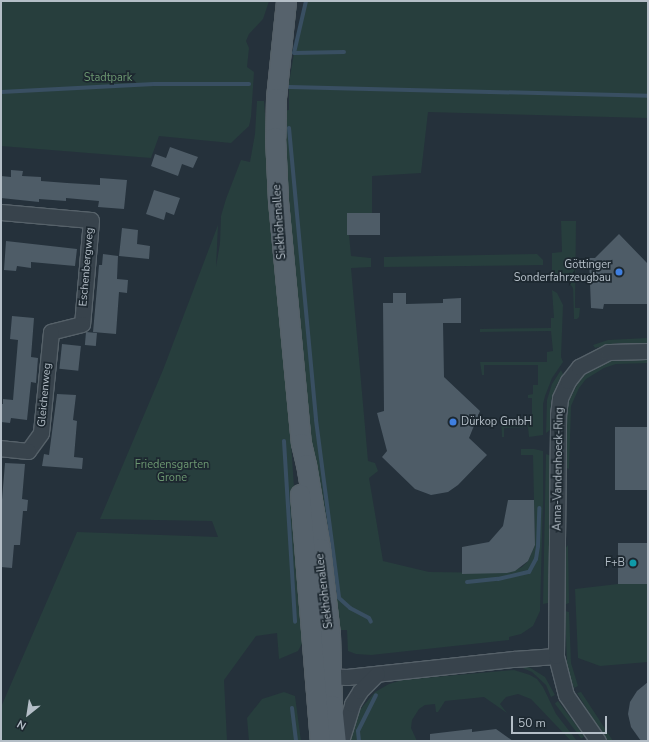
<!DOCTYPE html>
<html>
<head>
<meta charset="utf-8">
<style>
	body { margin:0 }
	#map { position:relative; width:649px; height:742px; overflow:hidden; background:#25313b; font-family:"Nunito Sans",sans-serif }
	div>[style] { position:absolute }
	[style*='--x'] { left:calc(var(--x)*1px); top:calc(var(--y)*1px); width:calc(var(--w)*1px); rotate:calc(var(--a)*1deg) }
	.green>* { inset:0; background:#273e3d; transform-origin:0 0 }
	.stream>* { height:4px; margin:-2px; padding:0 2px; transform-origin:2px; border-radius:2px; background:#394f62 }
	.building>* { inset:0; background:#4e5c67; transform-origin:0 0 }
	.roads { filter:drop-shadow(1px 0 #566169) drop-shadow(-1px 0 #566169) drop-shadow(0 1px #566169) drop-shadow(0 -1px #566169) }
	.minor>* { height:15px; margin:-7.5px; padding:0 7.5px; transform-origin:7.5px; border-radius:7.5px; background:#38434c }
	.major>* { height:19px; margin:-9.5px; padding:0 9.5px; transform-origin:9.5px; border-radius:9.5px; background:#56626c }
	.dots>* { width:11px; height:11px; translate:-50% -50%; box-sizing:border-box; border:2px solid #1d2830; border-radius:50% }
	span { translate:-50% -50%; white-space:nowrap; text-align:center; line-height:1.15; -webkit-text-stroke:3.5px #1d2830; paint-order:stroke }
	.park-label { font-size:11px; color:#6c9771 }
	.street-label { font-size:11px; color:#b4bec7 }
	.poi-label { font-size:11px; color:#b4bec7 }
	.right { translate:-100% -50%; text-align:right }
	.left { translate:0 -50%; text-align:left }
	.frame { position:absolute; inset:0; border:2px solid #b4bec7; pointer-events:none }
	.north { position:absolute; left:8px; top:694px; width:40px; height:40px; -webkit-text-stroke:3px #1d2830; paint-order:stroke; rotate:210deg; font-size:11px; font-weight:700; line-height:16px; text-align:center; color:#b4bec7 }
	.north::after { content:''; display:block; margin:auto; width:14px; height:18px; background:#b4bec7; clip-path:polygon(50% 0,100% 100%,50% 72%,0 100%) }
	.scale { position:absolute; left:511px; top:716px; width:96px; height:18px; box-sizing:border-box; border:2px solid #b4bec7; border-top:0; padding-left:5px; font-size:12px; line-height:14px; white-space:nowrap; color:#b4bec7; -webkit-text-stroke:3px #1d2830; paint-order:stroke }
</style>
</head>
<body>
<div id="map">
	<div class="green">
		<div style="clip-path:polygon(1px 1px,269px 1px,263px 19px,249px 34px,246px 41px,249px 48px,247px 67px,254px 72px,251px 117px,249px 126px,231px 143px,159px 136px,151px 158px,1px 146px)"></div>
		<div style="clip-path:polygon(307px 1px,648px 1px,648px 118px,428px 112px,421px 173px,372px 176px,372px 213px,347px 213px,351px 256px,371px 258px,371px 267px,351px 268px,368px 461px,375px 463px,378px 471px,369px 478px,383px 561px,429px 572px,507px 573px,522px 567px,528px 561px,535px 545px,533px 455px,521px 455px,521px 449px,534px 449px,543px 451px,543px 500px,540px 611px,533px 626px,521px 634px,509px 637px,509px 640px,371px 655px,356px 654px,348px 651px,347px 630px,334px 630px,313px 464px,282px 175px,281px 111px,289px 110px,289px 83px,297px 35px)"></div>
		<div style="clip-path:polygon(257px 101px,264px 101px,290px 427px,304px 640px,298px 651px,279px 659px,277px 633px,256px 636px,224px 680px,227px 741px,1px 741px,1px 707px,77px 532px,218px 537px,212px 521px,100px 519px,163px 370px,218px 225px,216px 267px,220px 243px,221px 216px,226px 199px,241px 160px,250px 162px,255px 134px)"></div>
		<div style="clip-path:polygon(561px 221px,576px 221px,575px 308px,580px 308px,579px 317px,577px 319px,574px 319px,573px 288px,567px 280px,552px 274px,552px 253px,562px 252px)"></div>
		<div style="clip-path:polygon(537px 254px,543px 260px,543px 265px,384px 267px,384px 257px)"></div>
		<div style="clip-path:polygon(552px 290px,557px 293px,563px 305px,561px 357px,563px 362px,552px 378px,545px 396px,543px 404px,543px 435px,529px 437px,528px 427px,504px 428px,504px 437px,502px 437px,501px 415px,504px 415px,504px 425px,528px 425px,529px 415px,532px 415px,532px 398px,528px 398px,528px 395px,533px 394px,533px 385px,538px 385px,538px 365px,484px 365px,484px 375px,482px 375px,480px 362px,547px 362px,547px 352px,553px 351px,551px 331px,480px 332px,480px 329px,551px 328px,551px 318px,554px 318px)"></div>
		<div style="clip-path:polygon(648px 338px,648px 343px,617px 343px,595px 348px,593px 345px,608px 340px)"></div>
		<div style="clip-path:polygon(648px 358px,648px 363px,616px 364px,604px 368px,586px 379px,579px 388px,571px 406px,569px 469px,564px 467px,567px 405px,580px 379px,596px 366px,604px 362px,614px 360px)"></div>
		<div style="clip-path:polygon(561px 370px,563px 374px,556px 386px,551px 401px,550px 430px,546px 433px,547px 400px,552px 384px)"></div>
		<div style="clip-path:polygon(546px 454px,551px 456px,550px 551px,548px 603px,543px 604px)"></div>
		<div style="clip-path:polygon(568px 545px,569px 603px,564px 605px,563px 551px)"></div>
		<div style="clip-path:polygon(618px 584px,648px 584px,648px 662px,600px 666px,578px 658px,575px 589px)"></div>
		<div style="clip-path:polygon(565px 611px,569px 612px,571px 663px,578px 686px,574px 688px,569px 676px,567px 663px)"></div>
		<div style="clip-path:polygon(518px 666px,529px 667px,545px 677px,555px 695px,551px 697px,546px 685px,532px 672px)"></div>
		<div style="clip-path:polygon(514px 670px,530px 675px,537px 679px,543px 687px,556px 714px,577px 741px,571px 741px,531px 699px,518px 694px,506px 697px,500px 704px,507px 713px,484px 697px,445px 701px,438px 712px,436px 712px,435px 704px,425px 705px,419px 709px,412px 720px,411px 728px,417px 741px,350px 741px,350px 724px,355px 711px,358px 712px,375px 692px,389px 684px,402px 680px)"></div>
		<div style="clip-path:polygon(284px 692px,295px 696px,301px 741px,249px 741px,247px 718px,262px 699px)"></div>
		<div style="clip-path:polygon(581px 692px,602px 724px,613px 741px,608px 741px,598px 727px,577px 693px)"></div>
		<div style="left:558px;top:701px;width:44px;height:4px;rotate:53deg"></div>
	</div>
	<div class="stream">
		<div style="--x:306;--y:1;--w:53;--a:103"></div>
		<div style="--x:294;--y:53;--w:50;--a:-1.1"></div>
		<div style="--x:289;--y:87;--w:359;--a:1.4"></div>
		<div style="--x:1;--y:92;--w:153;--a:-3"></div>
		<div style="--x:154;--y:84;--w:95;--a:0"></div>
		<div style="--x:289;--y:128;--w:293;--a:84.7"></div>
		<div style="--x:316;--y:420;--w:179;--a:82.6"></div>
		<div style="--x:339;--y:598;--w:15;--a:42"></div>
		<div style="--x:350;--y:608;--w:21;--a:28"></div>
		<div style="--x:369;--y:618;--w:4;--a:63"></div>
		<div style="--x:284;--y:441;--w:181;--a:86.5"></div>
		<div style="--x:467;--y:582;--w:31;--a:-6"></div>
		<div style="--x:498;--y:579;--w:32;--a:-13"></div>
		<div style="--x:529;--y:572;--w:15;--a:-62"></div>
		<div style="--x:536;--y:559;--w:13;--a:-81"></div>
		<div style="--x:538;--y:546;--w:38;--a:-88"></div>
		<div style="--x:292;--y:708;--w:33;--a:83"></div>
		<div style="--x:359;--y:741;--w:10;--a:-96"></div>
		<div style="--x:358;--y:731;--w:40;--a:-63.4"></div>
	</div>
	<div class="building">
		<div style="clip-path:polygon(170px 147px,198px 157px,193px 168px,182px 164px,178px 176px,151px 166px,155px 154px,166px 158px)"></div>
		<div style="clip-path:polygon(11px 170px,23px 171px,22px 176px,41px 177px,41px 181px,67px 183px,100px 185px,100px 178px,127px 180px,124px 209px,98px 207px,99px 201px,66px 198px,66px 201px,39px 199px,39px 202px,1px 198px,1px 176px,11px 177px)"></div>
		<div style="clip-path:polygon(154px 190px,180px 198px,174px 215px,166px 212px,164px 220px,146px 214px)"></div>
		<div style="left:347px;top:213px;width:33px;height:22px"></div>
		<div style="clip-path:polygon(122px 228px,138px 230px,137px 244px,150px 246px,149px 259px,119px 256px)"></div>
		<div style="clip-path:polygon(619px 234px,648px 264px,647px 304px,604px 304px,603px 309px,591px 308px,589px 258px,595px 258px)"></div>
		<div style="clip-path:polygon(6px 241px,77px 249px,75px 266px,31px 262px,31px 268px,17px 266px,16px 271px,4px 270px)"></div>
		<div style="clip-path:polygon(103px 254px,118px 256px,117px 279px,128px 280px,127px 293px,119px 292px,116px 334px,93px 332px,99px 265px,102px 265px)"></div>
		<div style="clip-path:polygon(393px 293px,406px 293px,406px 304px,443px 303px,443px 299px,461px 298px,461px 323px,443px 323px,444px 377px,480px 411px,469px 438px,487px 455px,458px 485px,448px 492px,431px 495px,415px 489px,382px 457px,387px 451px,377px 413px,384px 411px,383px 303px,393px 303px)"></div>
		<div style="clip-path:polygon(12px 316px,34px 318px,31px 357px,38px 358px,36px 383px,31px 382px,27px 420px,11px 418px,10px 423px,1px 422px,1px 404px,3px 404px,3px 399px,13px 400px,18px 340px,10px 339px)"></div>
		<div style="left:86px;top:332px;width:11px;height:13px;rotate:5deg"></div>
		<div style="left:62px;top:344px;width:19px;height:25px;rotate:6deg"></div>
		<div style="clip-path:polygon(57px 394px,76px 395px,73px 420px,77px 421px,74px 457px,83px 458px,82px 469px,42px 466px,44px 454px,49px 455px)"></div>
		<div style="left:615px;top:427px;width:33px;height:63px"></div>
		<div style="clip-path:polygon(5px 463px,25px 464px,22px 499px,28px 500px,27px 511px,23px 511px,20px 545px,14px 545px,12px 568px,1px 567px,1px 512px)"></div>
		<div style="clip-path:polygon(508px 500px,534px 500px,535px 545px,528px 561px,515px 571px,507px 573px,462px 574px,462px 547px,489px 542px,503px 526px)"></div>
		<div style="left:618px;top:543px;width:30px;height:41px"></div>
		<div style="clip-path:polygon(648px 682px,648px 741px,641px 741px,631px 727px,628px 714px,630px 702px,637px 691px)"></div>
		<div style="clip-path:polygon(472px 729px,472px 732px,496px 729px,513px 741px,430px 741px,430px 734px)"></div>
	</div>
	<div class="roads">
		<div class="minor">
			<div style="--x:1;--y:212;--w:90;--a:5.1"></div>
			<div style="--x:91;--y:220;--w:104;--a:94.9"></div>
			<div style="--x:82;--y:324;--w:32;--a:166"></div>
			<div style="--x:51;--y:332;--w:101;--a:95.7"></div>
			<div style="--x:41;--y:433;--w:22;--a:126"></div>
			<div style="--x:28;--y:451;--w:27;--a:-174"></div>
			<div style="--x:320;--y:676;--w:27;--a:2"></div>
			<div style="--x:347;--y:677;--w:168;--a:-6.2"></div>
			<div style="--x:514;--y:659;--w:42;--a:-4.1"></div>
			<div style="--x:341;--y:741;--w:39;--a:-73"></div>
			<div style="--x:352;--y:704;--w:15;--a:-58"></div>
			<div style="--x:360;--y:691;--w:24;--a:-45"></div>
			<div style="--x:598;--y:741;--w:56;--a:-124.8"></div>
			<div style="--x:566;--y:695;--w:40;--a:-104.4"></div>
			<div style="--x:556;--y:656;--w:241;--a:-89.5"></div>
			<div style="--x:558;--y:415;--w:17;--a:-83"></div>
			<div style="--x:560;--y:398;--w:19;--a:-65"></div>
			<div style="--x:568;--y:381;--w:18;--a:-52"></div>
			<div style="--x:579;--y:367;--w:33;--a:-27"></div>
			<div style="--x:608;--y:352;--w:40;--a:-1.4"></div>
		</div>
		<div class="major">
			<div style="--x:286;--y:1;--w:98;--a:95.9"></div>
			<div style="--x:276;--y:98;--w:39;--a:91"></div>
			<div style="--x:275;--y:137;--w:64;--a:87.3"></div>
			<div style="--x:278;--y:201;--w:243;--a:84.6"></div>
			<div style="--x:301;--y:443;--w:22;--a:77"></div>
			<div style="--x:306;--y:464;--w:85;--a:80.5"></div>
			<div style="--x:320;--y:548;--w:87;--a:83.4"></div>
			<div style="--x:330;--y:634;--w:71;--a:88.4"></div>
			<div style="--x:332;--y:705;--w:36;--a:84"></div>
			<div style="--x:300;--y:494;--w:248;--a:85.4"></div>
		</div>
	</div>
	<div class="dots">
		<div style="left:619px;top:272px;background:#3f7fe0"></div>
		<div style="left:453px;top:422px;background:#3f7fe0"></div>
		<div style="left:633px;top:563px;background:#0f9aa8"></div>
	</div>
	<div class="park-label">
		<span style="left:108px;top:78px">Stadtpark</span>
		<span style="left:172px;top:472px">Friedensgarten<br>Grone</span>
	</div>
	<div class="street-label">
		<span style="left:280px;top:222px;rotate:-94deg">Siekhöhenallee</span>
		<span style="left:87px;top:267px;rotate:-85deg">Eschenbergweg</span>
		<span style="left:45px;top:395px;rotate:-85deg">Gleichenweg</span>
		<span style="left:559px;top:469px;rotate:-89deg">Anna-Vandenhoeck-Ring</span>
		<span style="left:325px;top:591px;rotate:-97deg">Siekhöhenallee</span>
	</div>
	<div class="poi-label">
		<span class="right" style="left:611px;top:272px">Göttinger<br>Sonderfahrzeugbau</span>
		<span class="left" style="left:461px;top:422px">Dürkop GmbH</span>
		<span class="right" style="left:625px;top:563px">F+B</span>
	</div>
	<div class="frame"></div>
	<div class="north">N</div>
	<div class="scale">50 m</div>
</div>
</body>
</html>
